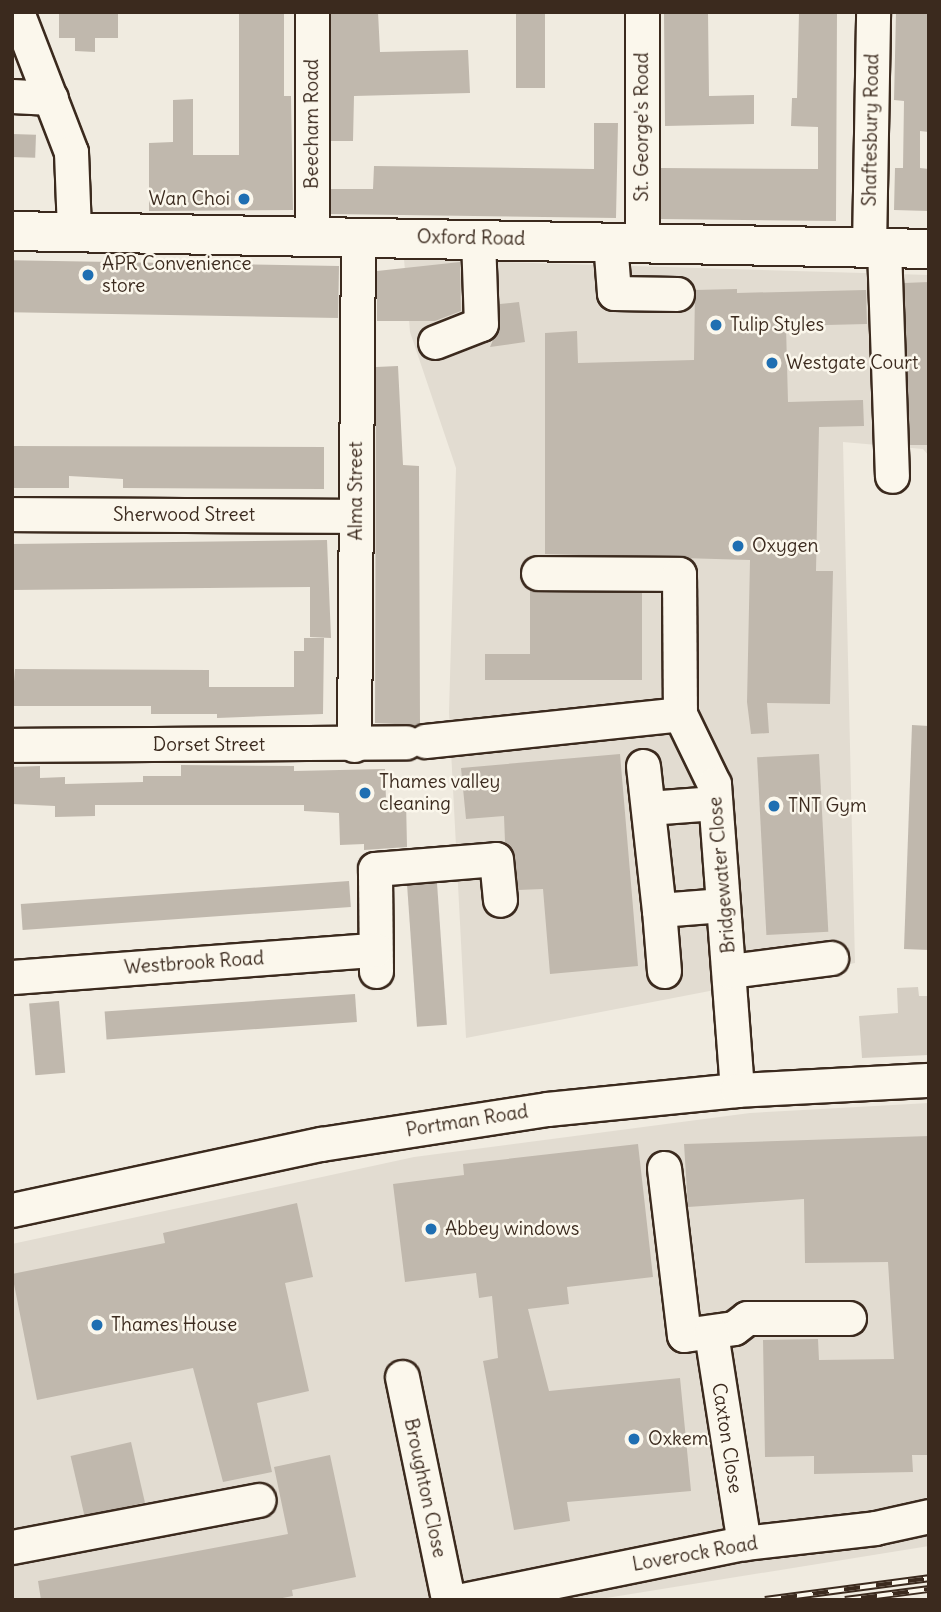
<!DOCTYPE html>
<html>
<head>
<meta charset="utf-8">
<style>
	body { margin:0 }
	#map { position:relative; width:941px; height:1612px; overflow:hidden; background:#f0ebe0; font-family:Delius,sans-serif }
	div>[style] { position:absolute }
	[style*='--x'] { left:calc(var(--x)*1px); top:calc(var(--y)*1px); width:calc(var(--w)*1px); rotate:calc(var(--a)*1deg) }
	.built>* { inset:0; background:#e2dcd1 }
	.green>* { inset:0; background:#d5cec3 }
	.building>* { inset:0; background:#c0b8ad; transform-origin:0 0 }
	.roads { filter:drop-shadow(2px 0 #3b2a1e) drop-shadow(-2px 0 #3b2a1e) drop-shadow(0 2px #3b2a1e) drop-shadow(0 -2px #3b2a1e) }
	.minor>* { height:33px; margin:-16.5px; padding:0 16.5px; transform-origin:16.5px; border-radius:16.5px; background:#fbf7ec }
	.major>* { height:38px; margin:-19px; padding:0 19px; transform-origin:19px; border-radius:19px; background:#fbf7ec }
	.rail>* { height:8px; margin-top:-4px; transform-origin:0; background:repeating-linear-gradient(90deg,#fbf7ec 0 16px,#3b2a1e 0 32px); box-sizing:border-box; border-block:2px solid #3b2a1e }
	.dots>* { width:19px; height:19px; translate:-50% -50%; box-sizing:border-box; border:4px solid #fbf7ec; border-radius:50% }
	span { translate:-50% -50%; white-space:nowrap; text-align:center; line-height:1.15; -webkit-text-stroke:5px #fbf7ec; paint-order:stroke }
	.street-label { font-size:19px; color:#3b2a1e }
	.poi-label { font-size:19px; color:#3b2a1e }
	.right { translate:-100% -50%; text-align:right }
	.left { translate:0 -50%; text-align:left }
	.frame { position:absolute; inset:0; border:14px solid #3b2a1e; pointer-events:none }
</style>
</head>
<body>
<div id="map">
	<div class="built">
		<div style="clip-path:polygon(404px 259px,929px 275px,929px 456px,923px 449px,843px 442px,855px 963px,466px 1038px,449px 712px,456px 468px,410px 332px)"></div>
		<div style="clip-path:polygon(929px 1103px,929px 1546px,594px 1600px,12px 1600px,12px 1244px,414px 1157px,750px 1113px)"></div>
	</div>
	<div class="green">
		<div style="clip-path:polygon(918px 987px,919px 996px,929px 996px,929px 1055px,862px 1058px,859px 1016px,898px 1013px,897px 988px)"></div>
	</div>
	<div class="building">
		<div style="clip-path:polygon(59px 12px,118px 12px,118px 38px,95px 38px,95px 52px,75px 51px,75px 38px,59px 38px)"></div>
		<div style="clip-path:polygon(239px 12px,284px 12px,284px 96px,291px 96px,293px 210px,149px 211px,149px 143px,173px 142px,173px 100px,193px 99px,193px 155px,239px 155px)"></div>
		<div style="clip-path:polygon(331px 12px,378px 12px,380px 52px,468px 50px,470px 93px,354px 96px,353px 141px,331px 141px)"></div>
		<div style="left:516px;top:12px;width:29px;height:76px"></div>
		<div style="clip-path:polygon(664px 12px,708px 12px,709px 96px,754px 95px,754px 124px,665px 126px)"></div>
		<div style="clip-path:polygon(799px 12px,837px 12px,836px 221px,661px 219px,661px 168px,818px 169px,818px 127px,791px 126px,792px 98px,797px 98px)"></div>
		<div style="clip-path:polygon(896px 12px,929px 12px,929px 132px,920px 131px,920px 168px,929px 169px,929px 211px,894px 210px,895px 168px,903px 168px,904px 101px,894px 100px)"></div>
		<div style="clip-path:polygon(594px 123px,618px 123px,616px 218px,331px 214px,331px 189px,373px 189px,374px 166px,594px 169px)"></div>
		<div style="left:12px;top:134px;width:24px;height:23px;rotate:2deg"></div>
		<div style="clip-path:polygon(460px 262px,461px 311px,435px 321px,377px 321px,377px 271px)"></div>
		<div style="left:339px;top:266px;width:52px;height:327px;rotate:91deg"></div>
		<div style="clip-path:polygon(929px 282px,929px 445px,910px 445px,904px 283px)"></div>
		<div style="clip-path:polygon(737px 289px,737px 293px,866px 290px,867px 324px,786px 326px,788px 402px,863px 400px,864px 426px,819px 427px,816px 571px,833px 571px,830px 704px,767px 703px,769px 733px,751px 734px,747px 702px,750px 560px,545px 554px,545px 333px,577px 331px,578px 363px,694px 360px,695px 290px)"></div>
		<div style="clip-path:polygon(519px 302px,525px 342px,490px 347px,500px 324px,500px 304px)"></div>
		<div style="clip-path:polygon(398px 366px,403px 465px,419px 466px,420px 723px,415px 725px,375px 723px,376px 367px)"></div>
		<div style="clip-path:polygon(12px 446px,324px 447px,324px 489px,123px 488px,123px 479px,69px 476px,69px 488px,12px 488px)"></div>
		<div style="clip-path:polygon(327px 540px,331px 638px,310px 637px,310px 587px,12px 590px,12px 544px)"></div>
		<div style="clip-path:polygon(530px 590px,642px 593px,642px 680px,485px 680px,485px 654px,530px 654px)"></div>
		<div style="clip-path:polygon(304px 638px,324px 638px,323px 714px,217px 718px,217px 714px,151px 714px,151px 706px,12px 706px,15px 669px,209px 670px,209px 687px,294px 687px,294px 651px,304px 651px)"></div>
		<div style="clip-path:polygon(912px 725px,929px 726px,929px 950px,904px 949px)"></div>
		<div style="clip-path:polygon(620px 754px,638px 966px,550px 974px,543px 889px,518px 890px,515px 856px,505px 842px,504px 816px,466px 819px,461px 768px)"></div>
		<div style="left:819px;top:754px;width:178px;height:62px;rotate:87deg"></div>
		<div style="clip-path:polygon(181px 765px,294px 766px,294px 771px,385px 769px,386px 800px,406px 800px,407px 847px,364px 850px,364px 844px,340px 845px,339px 813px,304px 811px,304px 805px,95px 805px,95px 816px,55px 817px,55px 806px,12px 804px,12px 767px,40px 766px,40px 778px,65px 777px,65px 784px,143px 782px,143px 776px,181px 776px)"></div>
		<div style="left:349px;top:881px;width:26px;height:329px;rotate:86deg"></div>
		<div style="left:437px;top:883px;width:142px;height:30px;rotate:86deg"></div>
		<div style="left:355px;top:994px;width:28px;height:251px;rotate:86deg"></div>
		<div style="left:59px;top:1001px;width:72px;height:30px;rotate:85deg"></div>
		<div style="clip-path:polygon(929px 1136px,929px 1455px,912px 1455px,913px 1472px,814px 1474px,814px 1456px,765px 1457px,763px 1340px,818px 1339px,819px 1360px,894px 1359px,888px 1262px,805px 1263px,804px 1199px,688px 1207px,684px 1144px)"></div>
		<div style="clip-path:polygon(638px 1144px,653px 1277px,567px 1287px,569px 1304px,528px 1309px,549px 1391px,680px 1378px,691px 1491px,567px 1502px,570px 1521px,514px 1530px,483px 1361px,498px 1358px,492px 1296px,479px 1298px,476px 1273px,405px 1282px,393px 1184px,464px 1175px,463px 1164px)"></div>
		<div style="clip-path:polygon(297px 1203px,313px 1277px,285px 1283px,309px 1391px,257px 1403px,272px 1472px,223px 1482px,193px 1368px,37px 1400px,12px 1274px,165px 1243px,163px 1233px)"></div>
		<div style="left:131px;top:1442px;width:62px;height:62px;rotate:77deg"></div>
		<div style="clip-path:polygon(330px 1455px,356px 1577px,292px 1590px,293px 1596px,272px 1600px,41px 1600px,38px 1581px,288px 1534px,274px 1467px)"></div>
	</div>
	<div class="roads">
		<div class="minor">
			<div style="--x:17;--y:12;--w:150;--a:68.9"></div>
			<div style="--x:71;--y:152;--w:78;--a:87.8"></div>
			<div style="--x:312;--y:12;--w:224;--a:90"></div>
			<div style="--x:642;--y:12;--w:230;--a:90"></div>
			<div style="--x:12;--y:96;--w:39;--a:3"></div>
			<div style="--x:610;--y:241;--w:52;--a:85.6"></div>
			<div style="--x:614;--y:293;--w:63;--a:0.9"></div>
			<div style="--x:869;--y:248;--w:236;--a:-89"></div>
			<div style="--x:884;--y:248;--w:228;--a:88"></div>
			<div style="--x:435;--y:342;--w:49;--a:-21.4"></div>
			<div style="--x:481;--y:324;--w:86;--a:-92"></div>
			<div style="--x:12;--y:514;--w:344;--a:0.3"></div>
			<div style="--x:538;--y:573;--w:141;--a:0.4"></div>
			<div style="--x:679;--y:574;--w:140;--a:89.6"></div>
			<div style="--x:425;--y:741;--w:256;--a:-6"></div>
			<div style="--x:680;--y:714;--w:78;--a:64.1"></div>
			<div style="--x:714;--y:784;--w:307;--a:85.7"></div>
			<div style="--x:12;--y:745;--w:394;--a:-0.4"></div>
			<div style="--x:354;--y:745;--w:509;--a:-89.55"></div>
			<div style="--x:643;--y:766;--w:145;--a:83.7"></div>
			<div style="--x:648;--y:808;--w:67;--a:-4.3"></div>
			<div style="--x:376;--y:971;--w:102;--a:-90.6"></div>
			<div style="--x:375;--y:869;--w:121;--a:-4.7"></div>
			<div style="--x:496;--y:859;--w:41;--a:84.4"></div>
			<div style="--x:664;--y:971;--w:61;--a:-94.7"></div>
			<div style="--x:659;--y:910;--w:64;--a:-4.5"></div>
			<div style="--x:730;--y:971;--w:102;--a:-7.3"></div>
			<div style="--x:12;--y:977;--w:364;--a:-4.3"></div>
			<div style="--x:664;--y:1168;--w:168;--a:83.2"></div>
			<div style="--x:684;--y:1335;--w:50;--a:-8"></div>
			<div style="--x:734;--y:1328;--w:16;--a:-38"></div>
			<div style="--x:747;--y:1318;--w:102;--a:0"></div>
			<div style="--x:12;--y:1210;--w:316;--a:-12.1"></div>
			<div style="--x:321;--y:1144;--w:229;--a:-8.8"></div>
			<div style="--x:547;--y:1109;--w:191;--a:-5.7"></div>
			<div style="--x:737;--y:1090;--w:192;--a:-3"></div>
			<div style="--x:711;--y:1333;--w:213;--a:81.1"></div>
			<div style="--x:402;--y:1377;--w:228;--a:78.3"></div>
			<div style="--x:12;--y:1547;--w:251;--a:-10.8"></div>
			<div style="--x:463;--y:1600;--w:287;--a:-11.5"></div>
			<div style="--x:744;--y:1543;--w:132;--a:-6.5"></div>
			<div style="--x:875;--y:1528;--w:55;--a:-12.5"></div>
		</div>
		<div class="major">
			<div style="--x:12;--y:231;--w:917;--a:1.12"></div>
		</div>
	</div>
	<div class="rail">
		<div style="--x:765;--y:1600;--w:165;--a:-7.6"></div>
		<div style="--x:845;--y:1600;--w:85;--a:-7.5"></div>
	</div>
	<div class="dots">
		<div style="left:244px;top:199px;background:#1f6fb2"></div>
		<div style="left:88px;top:275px;background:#1f6fb2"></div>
		<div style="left:716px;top:325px;background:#1f6fb2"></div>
		<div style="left:772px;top:363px;background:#1f6fb2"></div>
		<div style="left:738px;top:546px;background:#1f6fb2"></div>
		<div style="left:365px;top:793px;background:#1f6fb2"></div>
		<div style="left:774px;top:806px;background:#1f6fb2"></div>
		<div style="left:431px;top:1229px;background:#1f6fb2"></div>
		<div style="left:97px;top:1325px;background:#1f6fb2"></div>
		<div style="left:634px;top:1439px;background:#1f6fb2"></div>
	</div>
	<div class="street-label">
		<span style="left:312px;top:124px;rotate:-90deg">Beecham Road</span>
		<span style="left:642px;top:127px;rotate:-90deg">St. George's Road</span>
		<span style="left:871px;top:130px;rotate:-89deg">Shaftesbury Road</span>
		<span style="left:471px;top:238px;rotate:1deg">Oxford Road</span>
		<span style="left:356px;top:491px;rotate:-90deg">Alma Street</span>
		<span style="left:184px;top:515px">Sherwood Street</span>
		<span style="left:209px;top:745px">Dorset Street</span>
		<span style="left:722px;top:875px;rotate:-95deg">Bridgewater Close</span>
		<span style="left:194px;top:963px;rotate:-4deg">Westbrook Road</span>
		<span style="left:467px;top:1121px;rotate:-9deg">Portman Road</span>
		<span style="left:727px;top:1438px;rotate:81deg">Caxton Close</span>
		<span style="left:425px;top:1488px;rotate:78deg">Broughton Close</span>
		<span style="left:695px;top:1554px;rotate:-10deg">Loverock Road</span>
	</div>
	<div class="poi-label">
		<span class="right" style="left:230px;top:199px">Wan Choi</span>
		<span class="left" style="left:102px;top:275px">APR Convenience<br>store</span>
		<span class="left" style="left:730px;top:325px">Tulip Styles</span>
		<span class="left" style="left:786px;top:363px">Westgate Court</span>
		<span class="left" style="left:752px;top:546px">Oxygen</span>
		<span class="left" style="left:379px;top:793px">Thames valley<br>cleaning</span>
		<span class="left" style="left:788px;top:806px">TNT Gym</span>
		<span class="left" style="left:445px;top:1229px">Abbey windows</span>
		<span class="left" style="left:111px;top:1325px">Thames House</span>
		<span class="left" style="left:648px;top:1439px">Oxkem</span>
	</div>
	<div class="frame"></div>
</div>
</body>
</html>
